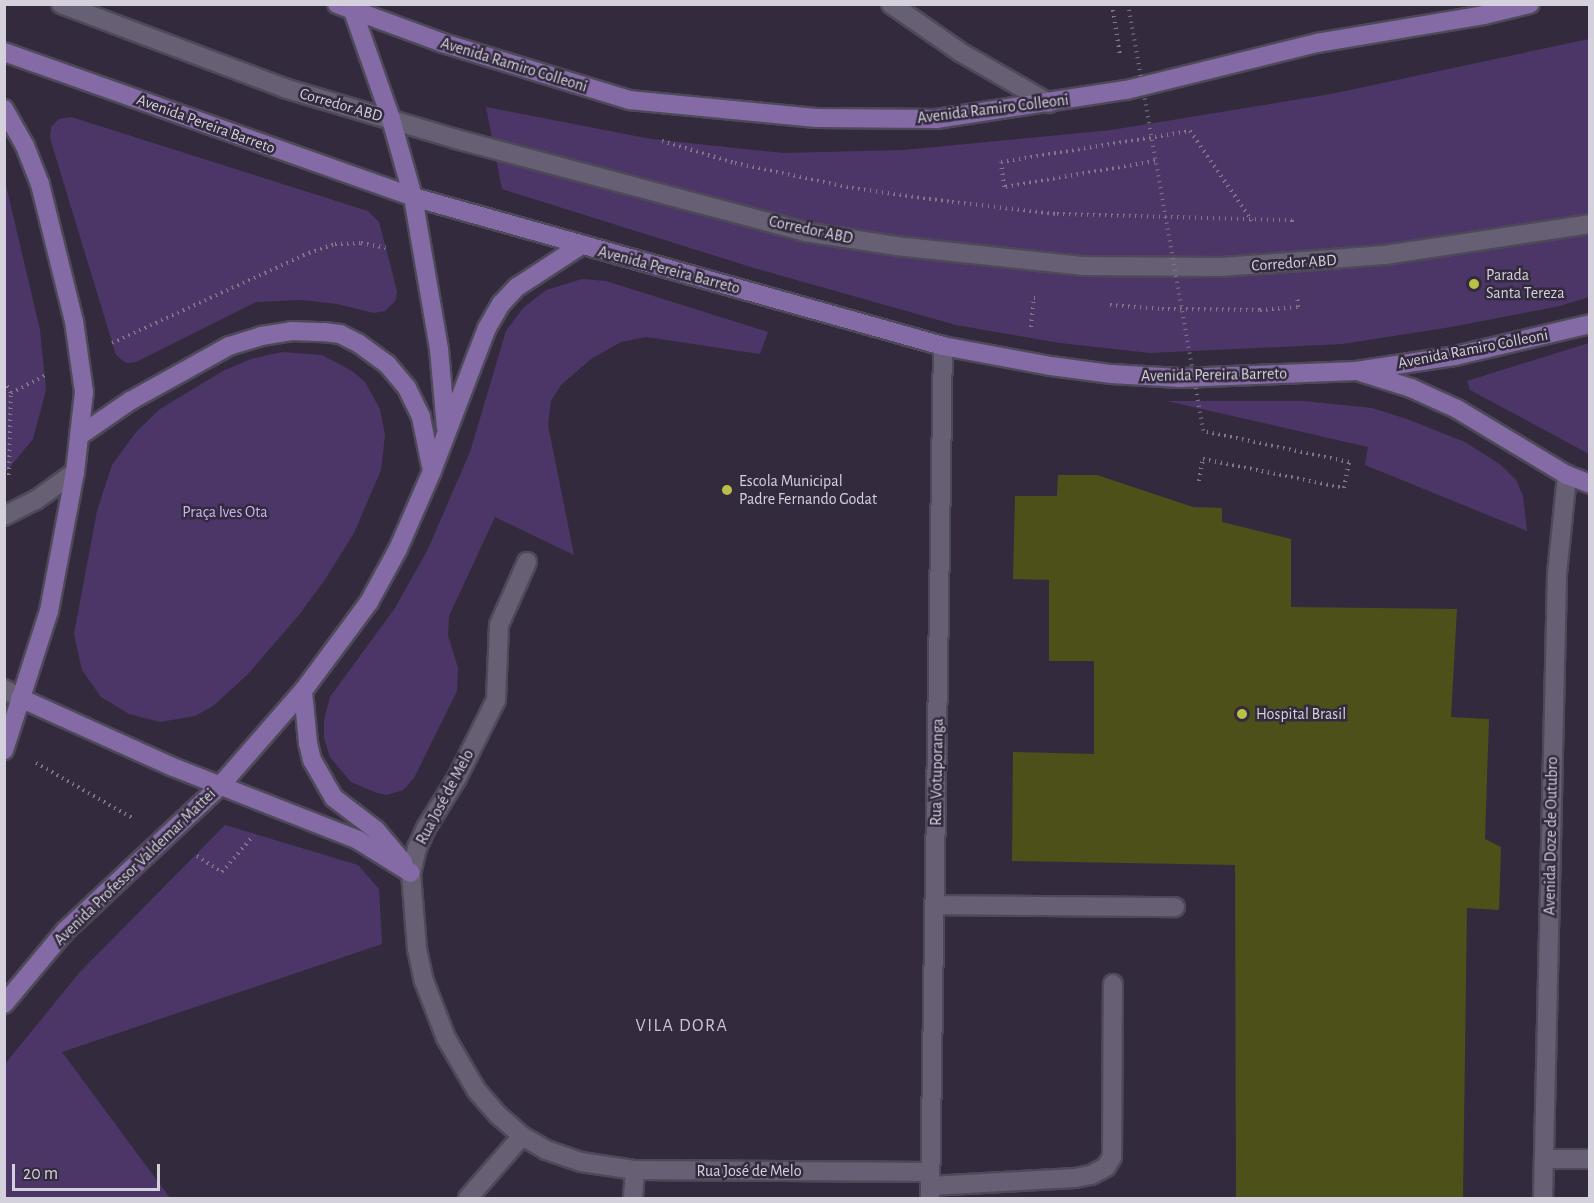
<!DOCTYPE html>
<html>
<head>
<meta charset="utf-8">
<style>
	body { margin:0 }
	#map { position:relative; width:1594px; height:1203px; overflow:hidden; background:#332b3d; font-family:"Alegreya Sans",sans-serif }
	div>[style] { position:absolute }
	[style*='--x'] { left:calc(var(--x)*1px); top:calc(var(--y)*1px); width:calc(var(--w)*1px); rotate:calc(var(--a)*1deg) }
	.green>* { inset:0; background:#4c3668 }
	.building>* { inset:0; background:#4d5019 }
	.path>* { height:4px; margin-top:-2px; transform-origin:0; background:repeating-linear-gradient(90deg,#7e7887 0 1.5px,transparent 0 6px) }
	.roads { filter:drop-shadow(2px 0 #4e4958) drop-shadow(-2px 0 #4e4958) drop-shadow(0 2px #4e4958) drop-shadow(0 -2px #4e4958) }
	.minor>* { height:18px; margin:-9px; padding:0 9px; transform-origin:9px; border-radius:9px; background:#675f73 }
	.major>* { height:18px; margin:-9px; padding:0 9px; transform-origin:9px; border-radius:9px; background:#846ba5 }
	.path-bridge>* { height:4px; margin-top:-2px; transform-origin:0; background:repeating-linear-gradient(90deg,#7e7887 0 1.5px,transparent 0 6px) }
	.dots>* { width:16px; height:16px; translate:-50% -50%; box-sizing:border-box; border:3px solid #332b3d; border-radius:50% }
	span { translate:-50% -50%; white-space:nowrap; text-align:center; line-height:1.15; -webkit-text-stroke:5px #332b3d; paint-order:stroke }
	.street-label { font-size:16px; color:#d4d0dc }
	.poi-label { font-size:16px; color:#d4d0dc }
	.left { translate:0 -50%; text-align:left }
	.park-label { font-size:16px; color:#cbb0f2 }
	.neighbourhood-label { font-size:18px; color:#ccc3da; letter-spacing:1.5px }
	.frame { position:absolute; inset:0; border:6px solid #d4d0dc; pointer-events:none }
	.scale { position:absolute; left:12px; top:1164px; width:148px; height:27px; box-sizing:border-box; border:3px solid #d4d0dc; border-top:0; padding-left:8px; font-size:18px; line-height:21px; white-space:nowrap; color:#d4d0dc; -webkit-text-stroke:4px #332b3d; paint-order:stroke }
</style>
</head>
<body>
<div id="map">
	<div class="green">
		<div style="clip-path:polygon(1589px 39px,1589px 297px,1560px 306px,1451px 327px,1342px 344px,1150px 353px,1060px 343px,956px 325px,754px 268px,502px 189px,486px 107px,651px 139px,783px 153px,904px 150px,1111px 130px,1331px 94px)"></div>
		<div style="clip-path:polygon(71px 117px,368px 211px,379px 222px,397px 291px,396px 300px,385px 311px,374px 313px,337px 304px,302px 300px,256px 302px,136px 362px,126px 363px,116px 355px,50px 138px,51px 127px,59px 119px)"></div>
		<div style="clip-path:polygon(5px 181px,40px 330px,46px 390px,33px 439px,5px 473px)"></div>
		<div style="clip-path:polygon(582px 279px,606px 281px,768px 332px,760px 354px,646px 337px,621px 342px,591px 359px,561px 385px,551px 401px,548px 425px,574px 555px,495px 517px,449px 616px,448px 635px,458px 668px,457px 691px,414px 778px,403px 790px,387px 795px,377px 793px,351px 782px,330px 757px,324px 738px,324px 720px,330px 697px,395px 608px,428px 549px,470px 452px,506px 331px,523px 308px,546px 290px)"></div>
		<div style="clip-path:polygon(1589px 343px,1589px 454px,1470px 390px,1467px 381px)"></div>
		<div style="clip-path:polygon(282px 352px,322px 355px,352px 371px,365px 382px,380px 409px,385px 435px,381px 470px,354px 533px,326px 578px,299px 615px,248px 674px,213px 706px,195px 716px,160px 722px,129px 714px,101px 697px,82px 670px,74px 634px,97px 511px,112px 465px,136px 432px,160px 409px,223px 371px,251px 359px)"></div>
		<div style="clip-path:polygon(1167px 401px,1304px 401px,1372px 408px,1407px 419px,1465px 442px,1501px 465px,1516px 480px,1523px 496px,1527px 531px,1365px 465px,1368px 447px)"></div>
		<div style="clip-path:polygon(225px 825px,358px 865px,379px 889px,382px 944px,62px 1052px,170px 1198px,5px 1198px,5px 1064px,79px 973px)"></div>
	</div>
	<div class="building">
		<div style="clip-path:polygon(1058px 475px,1097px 475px,1193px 507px,1222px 508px,1222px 522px,1291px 539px,1291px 607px,1457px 609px,1451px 717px,1489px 719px,1485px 839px,1501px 847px,1499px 910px,1467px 908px,1463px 1198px,1236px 1198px,1235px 865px,1012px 861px,1013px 752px,1094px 754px,1094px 661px,1049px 661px,1049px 580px,1013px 579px,1015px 496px,1057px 496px)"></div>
	</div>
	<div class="path">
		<div style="--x:1112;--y:4;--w:53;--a:81.3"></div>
		<div style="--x:662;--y:141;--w:76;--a:16.8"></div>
		<div style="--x:735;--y:163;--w:120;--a:12.1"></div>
		<div style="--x:852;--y:188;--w:101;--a:8"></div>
		<div style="--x:952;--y:202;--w:106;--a:6.5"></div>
		<div style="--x:1057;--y:214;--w:235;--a:1.5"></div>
		<div style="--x:1292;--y:220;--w:6;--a:90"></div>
		<div style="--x:1155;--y:161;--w:153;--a:170.2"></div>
		<div style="--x:1004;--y:187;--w:25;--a:-97"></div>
		<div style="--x:1001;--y:162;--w:192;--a:-9.3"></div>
		<div style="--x:1190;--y:131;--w:109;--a:55.4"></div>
		<div style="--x:1110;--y:305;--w:52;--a:4.4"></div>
		<div style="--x:1162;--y:309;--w:98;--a:0.6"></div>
		<div style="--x:1260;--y:310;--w:38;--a:-5"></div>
		<div style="--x:1298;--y:307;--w:11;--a:-95"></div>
		<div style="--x:1031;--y:327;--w:29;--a:-84"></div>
		<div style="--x:1034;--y:298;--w:3;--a:0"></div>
		<div style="--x:112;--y:343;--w:217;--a:-24.6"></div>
		<div style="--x:309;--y:253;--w:28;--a:-19"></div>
		<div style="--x:335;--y:244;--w:26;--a:-2"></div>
		<div style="--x:361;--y:243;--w:25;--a:11"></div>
		<div style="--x:4;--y:381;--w:14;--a:60"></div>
		<div style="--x:9;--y:475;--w:82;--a:-88.6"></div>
		<div style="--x:11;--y:393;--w:39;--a:-27"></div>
		<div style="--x:1199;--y:481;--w:22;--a:-80"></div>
		<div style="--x:1203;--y:459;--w:144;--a:11.6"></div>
		<div style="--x:1344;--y:488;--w:26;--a:-79"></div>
		<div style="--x:1349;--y:462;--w:149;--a:-168"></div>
		<div style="--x:36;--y:763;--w:113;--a:29.7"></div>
		<div style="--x:197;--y:856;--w:30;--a:33"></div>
		<div style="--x:222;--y:872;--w:48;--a:-49.3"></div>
	</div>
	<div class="roads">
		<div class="minor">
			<div style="--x:61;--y:4;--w:238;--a:20.6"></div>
			<div style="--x:284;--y:88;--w:179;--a:16.5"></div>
			<div style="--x:456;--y:139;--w:361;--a:14.9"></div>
			<div style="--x:805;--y:232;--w:92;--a:8.7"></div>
			<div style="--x:896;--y:246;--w:187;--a:6.1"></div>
			<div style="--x:1082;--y:266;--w:139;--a:0.4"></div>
			<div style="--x:1221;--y:267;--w:164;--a:-4.2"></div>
			<div style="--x:1385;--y:255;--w:207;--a:-8.6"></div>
			<div style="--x:891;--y:4;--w:84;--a:34.8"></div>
			<div style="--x:960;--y:52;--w:103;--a:29.8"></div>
			<div style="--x:4;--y:516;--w:36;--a:-27"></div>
			<div style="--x:36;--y:500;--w:48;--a:-35.7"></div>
			<div style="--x:527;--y:562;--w:69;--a:114"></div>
			<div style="--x:499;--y:625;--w:75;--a:92.3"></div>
			<div style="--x:496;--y:700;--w:87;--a:116.6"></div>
			<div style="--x:457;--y:778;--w:59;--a:121.8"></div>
			<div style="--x:426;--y:828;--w:22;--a:114"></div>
			<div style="--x:417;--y:848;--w:26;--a:103"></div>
			<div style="--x:411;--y:873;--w:76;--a:85.5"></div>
			<div style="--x:417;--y:949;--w:33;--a:78"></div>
			<div style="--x:424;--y:981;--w:61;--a:68.9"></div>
			<div style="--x:446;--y:1038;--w:61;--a:59.7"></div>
			<div style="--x:477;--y:1091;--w:32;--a:49"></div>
			<div style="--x:498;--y:1115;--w:32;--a:41"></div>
			<div style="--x:522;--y:1136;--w:28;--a:30"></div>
			<div style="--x:546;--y:1150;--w:37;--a:19"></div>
			<div style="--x:581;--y:1162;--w:55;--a:8.4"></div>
			<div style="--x:635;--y:1170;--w:295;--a:0.4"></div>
			<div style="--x:4;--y:689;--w:18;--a:29"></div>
			<div style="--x:935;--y:905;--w:240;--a:0.5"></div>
			<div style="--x:1544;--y:1159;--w:46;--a:0"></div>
			<div style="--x:930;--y:1186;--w:145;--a:-3.2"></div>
			<div style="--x:1075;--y:1178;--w:16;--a:-11"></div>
			<div style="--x:1091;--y:1175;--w:17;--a:-28"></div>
			<div style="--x:1106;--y:1167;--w:12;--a:-59"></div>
			<div style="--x:1112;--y:1157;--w:173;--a:-89.7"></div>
			<div style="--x:468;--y:1198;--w:82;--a:-48.9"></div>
			<div style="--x:633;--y:1198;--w:28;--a:-86"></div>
			<div style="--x:930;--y:1198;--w:852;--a:-89.13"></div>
			<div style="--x:1543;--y:1198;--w:624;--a:-88.71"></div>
			<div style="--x:1557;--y:574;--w:100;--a:-84.2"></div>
		</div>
		<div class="major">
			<div style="--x:337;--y:4;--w:113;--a:20.2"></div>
			<div style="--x:443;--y:43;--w:195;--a:17"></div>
			<div style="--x:629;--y:100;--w:188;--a:5.5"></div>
			<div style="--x:816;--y:118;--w:120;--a:0.5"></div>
			<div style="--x:936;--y:119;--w:192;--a:-8.7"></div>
			<div style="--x:1126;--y:90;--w:197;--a:-13.8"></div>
			<div style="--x:1317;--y:43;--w:169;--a:-9.5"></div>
			<div style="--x:1484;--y:15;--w:47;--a:-13.4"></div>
			<div style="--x:347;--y:5;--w:8;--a:45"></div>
			<div style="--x:353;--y:11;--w:114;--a:70.6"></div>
			<div style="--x:391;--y:119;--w:81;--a:74.2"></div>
			<div style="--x:413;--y:197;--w:154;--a:80.3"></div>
			<div style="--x:439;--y:349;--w:79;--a:84.9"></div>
			<div style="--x:4;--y:52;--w:434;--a:19.5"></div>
			<div style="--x:413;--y:197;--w:551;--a:15.7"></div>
			<div style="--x:943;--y:346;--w:110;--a:10.5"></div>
			<div style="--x:1051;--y:366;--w:61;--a:7.6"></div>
			<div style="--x:1111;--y:374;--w:69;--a:3.3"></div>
			<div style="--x:1180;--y:378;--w:176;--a:-2.3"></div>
			<div style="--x:1356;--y:371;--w:100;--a:-8.6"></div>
			<div style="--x:1455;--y:356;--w:139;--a:-13.3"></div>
			<div style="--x:4;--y:109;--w:43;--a:60.4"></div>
			<div style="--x:25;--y:146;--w:41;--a:68.5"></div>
			<div style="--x:40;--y:184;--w:141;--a:76.1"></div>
			<div style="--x:74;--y:321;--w:72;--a:82"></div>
			<div style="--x:84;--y:392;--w:81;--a:96.4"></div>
			<div style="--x:75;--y:472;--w:141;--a:100.6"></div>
			<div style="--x:49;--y:611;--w:146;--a:107.9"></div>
			<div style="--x:1360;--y:372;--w:53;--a:17.4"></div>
			<div style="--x:1411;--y:388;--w:51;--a:24.5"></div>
			<div style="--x:1457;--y:409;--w:128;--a:31"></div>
			<div style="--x:1567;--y:475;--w:25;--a:21"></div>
			<div style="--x:79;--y:436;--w:62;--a:-34.5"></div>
			<div style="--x:130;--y:401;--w:113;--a:-29.1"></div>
			<div style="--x:229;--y:346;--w:34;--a:-17"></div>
			<div style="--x:261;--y:336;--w:30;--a:-9"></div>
			<div style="--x:291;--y:331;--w:33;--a:2"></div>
			<div style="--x:324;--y:332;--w:16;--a:7"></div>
			<div style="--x:340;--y:334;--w:20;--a:27"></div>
			<div style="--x:358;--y:343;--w:36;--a:36"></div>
			<div style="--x:387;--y:364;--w:31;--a:50"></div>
			<div style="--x:407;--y:388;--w:32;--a:64"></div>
			<div style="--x:421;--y:417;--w:55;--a:78.5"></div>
			<div style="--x:303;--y:691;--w:52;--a:84.5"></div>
			<div style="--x:308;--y:743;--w:17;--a:77"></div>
			<div style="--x:312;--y:760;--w:24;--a:60"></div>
			<div style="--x:324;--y:781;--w:20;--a:60"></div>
			<div style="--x:334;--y:798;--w:53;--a:37.3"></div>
			<div style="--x:376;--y:830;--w:42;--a:49.8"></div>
			<div style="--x:20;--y:698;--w:168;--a:24.3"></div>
			<div style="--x:173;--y:767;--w:199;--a:21.5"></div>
			<div style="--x:358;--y:840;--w:62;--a:31.9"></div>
			<div style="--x:4;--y:1004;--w:95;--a:-50.1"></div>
			<div style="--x:65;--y:931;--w:212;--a:-43.1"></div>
			<div style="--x:220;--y:786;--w:126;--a:-48.9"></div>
			<div style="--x:303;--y:691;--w:111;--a:-53.4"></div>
			<div style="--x:369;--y:602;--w:60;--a:-61.3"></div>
			<div style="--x:398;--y:549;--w:85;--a:-66.4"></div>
			<div style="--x:432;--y:471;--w:153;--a:-69"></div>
			<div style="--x:487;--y:328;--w:28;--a:-60"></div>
			<div style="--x:501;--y:304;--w:23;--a:-47"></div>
			<div style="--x:517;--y:287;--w:75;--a:-33.1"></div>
		</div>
	</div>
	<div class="path-bridge">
		<div style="--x:1128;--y:4;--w:434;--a:80"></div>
	</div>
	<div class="dots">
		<div style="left:1474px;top:284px;background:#bac045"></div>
		<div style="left:727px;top:490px;background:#bac045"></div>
		<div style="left:1242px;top:714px;background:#bac045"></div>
	</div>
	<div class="street-label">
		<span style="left:514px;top:65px;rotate:17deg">Avenida Ramiro Colleoni</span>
		<span style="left:341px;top:105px;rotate:16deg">Corredor ABD</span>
		<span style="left:993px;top:109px;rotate:-7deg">Avenida Ramiro Colleoni</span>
		<span style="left:206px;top:124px;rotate:20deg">Avenida Pereira Barreto</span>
		<span style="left:811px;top:230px;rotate:12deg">Corredor ABD</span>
		<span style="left:1294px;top:263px;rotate:-4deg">Corredor ABD</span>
		<span style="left:669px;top:270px;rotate:15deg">Avenida Pereira Barreto</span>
		<span style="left:1473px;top:349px;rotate:-11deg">Avenida Ramiro Colleoni</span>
		<span style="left:1214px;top:375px;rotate:-1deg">Avenida Pereira Barreto</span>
		<span style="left:937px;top:772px;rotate:-89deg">Rua Votuporanga</span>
		<span style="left:445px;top:797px;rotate:-62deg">Rua José de Melo</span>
		<span style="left:1551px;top:836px;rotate:-89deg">Avenida Doze de Outubro</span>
		<span style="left:135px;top:867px;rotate:-44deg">Avenida Professor Valdemar Mattei</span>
		<span style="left:749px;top:1171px">Rua José de Melo</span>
	</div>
	<div class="poi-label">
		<span class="left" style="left:1486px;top:284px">Parada<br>Santa Tereza</span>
		<span class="left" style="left:739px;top:490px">Escola Municipal<br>Padre Fernando Godat</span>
		<span class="left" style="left:1256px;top:714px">Hospital Brasil</span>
	</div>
	<div class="park-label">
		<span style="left:225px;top:512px">Praça Ives Ota</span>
	</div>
	<div class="neighbourhood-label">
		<span style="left:682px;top:1026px">VILA DORA</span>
	</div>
	<div class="frame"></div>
	<div class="scale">20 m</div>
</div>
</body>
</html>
